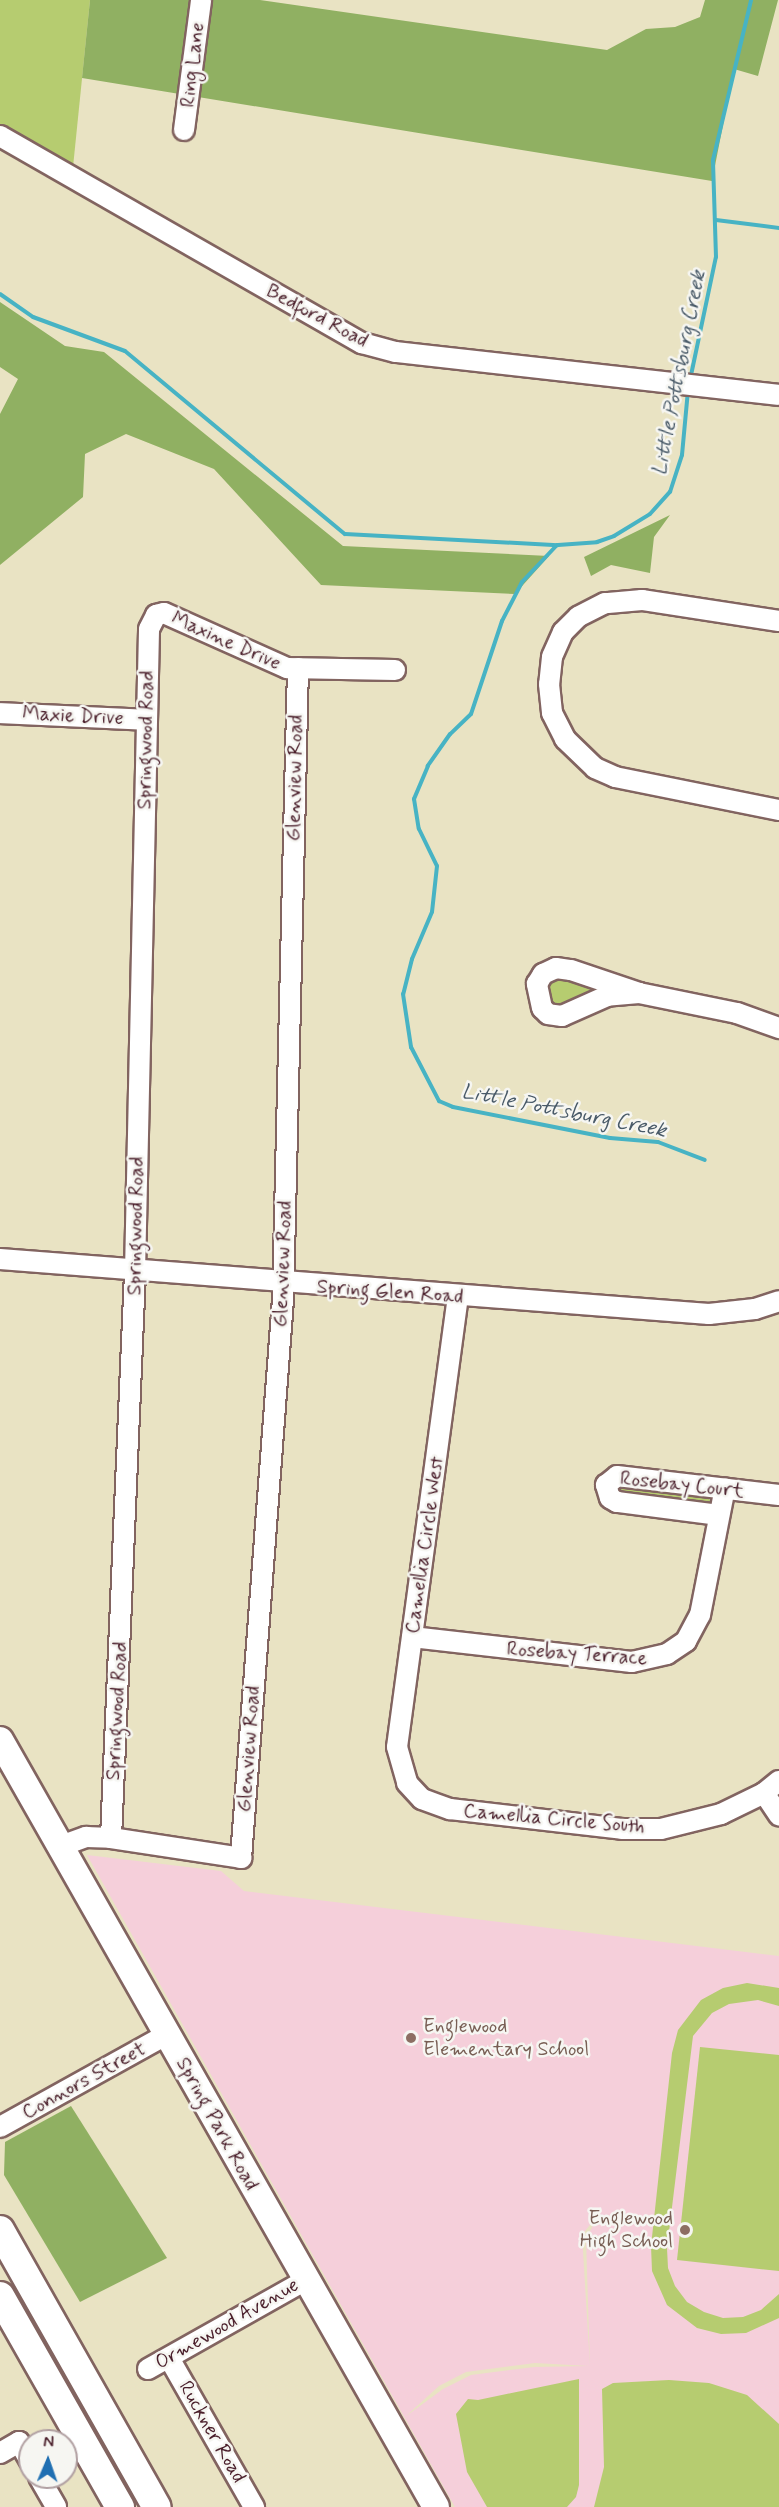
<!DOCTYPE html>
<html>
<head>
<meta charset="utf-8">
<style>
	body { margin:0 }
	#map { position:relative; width:779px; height:2507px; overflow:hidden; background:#e9e3c3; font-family:Mynerve,sans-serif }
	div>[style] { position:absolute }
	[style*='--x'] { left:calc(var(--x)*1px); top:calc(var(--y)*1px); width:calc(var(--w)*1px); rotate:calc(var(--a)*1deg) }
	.built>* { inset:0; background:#f5cfda }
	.green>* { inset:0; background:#b6cc70 }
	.forest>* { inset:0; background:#90b062 }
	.stream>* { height:4px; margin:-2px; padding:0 2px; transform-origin:2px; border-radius:2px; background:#47b3c4 }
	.roads { filter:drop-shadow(2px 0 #826460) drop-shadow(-2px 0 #826460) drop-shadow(0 2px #826460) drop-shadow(0 -2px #826460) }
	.minor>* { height:20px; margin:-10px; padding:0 10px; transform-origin:10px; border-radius:10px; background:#fff }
	.major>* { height:26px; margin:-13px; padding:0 13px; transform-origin:13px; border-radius:13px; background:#fff }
	.highway>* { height:28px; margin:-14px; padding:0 14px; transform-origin:14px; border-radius:14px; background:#fff }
	.dots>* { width:16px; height:16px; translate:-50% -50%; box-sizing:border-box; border:3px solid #f6f6f2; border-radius:50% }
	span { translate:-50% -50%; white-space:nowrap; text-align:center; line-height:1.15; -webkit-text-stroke:5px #f6f6f2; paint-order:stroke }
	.street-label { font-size:20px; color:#4a1f2b }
	.education-label { font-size:20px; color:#785e54 }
	.left { translate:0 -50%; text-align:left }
	.right { translate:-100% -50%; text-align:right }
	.water-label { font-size:21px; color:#495a68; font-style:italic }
	.north { position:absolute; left:18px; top:2429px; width:60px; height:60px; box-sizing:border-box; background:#f6f6f2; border:2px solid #b1a0a2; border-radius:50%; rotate:2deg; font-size:16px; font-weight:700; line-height:24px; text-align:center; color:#4a1f2b }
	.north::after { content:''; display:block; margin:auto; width:21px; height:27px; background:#1f6fb2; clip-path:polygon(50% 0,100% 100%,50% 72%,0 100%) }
</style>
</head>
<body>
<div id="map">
	<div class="built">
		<div style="clip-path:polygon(evenodd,87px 1855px,221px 1871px,244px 1891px,779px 1956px,779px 2507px,455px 2507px,87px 1855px,600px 2212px,586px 2239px,590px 2366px,582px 2235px,600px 2212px,87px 1855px,535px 2363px,589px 2366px,534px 2367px,471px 2375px,443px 2389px,405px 2417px,439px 2386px,466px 2372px,535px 2363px)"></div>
	</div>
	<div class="green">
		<div style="clip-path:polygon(0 0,90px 0,73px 167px,0 125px)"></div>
		<div style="clip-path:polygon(554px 975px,608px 990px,565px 1010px,551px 1008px,543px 984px)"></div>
		<div style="clip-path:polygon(615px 1484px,706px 1493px,711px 1502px,709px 1505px,618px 1496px)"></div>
		<div style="clip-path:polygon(747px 1983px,779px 1988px,779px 2006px,758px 2000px,729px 2004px,712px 2013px,693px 2036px,667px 2248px,668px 2268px,675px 2286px,687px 2302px,704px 2312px,723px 2318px,743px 2317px,761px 2310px,779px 2294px,779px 2318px,746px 2333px,721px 2334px,697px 2328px,667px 2305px,652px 2271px,651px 2246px,672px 2053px,678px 2030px,701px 2000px,723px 1988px)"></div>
		<div style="clip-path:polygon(700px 2047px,779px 2055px,779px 2271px,677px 2260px)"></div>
		<div style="clip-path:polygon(579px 2379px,579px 2485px,576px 2497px,567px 2507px,487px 2507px,467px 2472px,456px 2414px,468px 2399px,478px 2400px)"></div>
		<div style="clip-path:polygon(669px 2380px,709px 2383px,747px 2395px,779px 2424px,779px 2507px,594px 2507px,604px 2467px,602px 2389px,613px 2383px)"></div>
	</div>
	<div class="forest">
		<div style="clip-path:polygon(90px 0,260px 0,607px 50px,646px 29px,675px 27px,700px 17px,705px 0,778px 0,758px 76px,734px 69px,712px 181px,82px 78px)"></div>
		<div style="clip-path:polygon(0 302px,65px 346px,104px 352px,343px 546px,549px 556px,515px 594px,321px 585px,214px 469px,126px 434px,85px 454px,83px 497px,0 565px,0 414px,18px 379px,0 367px)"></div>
		<div style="clip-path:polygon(670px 515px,654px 537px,650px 573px,611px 565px,591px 576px,584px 557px)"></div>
		<div style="clip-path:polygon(71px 2106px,167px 2258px,80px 2302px,4px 2175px,5px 2142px)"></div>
	</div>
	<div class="stream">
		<div style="--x:716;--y:220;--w:64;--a:7.2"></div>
		<div style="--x:0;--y:294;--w:40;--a:34.9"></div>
		<div style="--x:33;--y:317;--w:98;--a:20.3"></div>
		<div style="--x:125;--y:351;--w:286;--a:39.8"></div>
		<div style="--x:345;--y:534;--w:213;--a:3"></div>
		<div style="--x:558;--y:545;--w:39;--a:-4"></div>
		<div style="--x:597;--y:542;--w:18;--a:-19"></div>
		<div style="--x:614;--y:536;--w:42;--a:-31.4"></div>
		<div style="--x:650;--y:514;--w:30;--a:-48"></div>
		<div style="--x:670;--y:492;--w:39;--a:-72"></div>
		<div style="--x:682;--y:455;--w:65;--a:-84.7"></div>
		<div style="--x:690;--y:380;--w:126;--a:-78.1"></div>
		<div style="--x:716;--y:257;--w:97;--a:-91.8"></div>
		<div style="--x:713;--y:160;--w:164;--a:-76.6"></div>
		<div style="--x:557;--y:545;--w:51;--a:133.4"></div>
		<div style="--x:522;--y:582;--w:44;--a:117.1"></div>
		<div style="--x:502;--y:621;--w:98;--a:108.4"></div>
		<div style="--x:471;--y:714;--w:29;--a:136"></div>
		<div style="--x:450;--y:734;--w:39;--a:125"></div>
		<div style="--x:428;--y:766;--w:36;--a:113"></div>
		<div style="--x:414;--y:799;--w:30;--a:81"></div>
		<div style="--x:419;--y:829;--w:41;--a:64.1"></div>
		<div style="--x:437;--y:866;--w:46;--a:96.2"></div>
		<div style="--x:432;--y:912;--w:51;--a:113.1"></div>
		<div style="--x:412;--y:959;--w:36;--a:104"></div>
		<div style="--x:403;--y:994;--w:54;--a:81.4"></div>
		<div style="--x:411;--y:1047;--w:61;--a:62.6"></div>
		<div style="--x:439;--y:1101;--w:15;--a:23"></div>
		<div style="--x:453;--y:1107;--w:160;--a:11.2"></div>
		<div style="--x:610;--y:1138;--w:48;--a:4.8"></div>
		<div style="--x:658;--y:1142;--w:50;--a:21"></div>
	</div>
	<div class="roads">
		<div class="minor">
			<div style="--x:184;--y:130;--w:131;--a:-82.5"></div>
			<div style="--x:0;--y:136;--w:417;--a:29.8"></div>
			<div style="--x:362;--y:343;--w:35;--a:15"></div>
			<div style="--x:396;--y:352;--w:385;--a:6.4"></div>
			<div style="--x:779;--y:621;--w:139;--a:-171.3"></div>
			<div style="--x:642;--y:600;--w:37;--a:175"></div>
			<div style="--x:605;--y:603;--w:30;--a:153"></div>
			<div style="--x:578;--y:617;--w:21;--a:135"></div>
			<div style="--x:563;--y:632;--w:27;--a:114"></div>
			<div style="--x:552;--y:657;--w:27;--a:96"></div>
			<div style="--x:549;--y:684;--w:29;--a:84"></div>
			<div style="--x:552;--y:713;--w:29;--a:63"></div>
			<div style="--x:565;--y:739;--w:42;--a:44"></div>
			<div style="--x:595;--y:768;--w:22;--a:24"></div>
			<div style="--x:615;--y:777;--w:167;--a:11.4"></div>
			<div style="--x:0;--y:713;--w:146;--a:2.7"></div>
			<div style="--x:639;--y:993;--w:32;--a:175"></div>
			<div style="--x:607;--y:996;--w:49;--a:156"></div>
			<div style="--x:562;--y:1016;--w:14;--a:-172"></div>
			<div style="--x:548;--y:1014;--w:8;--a:-135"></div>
			<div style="--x:542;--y:1008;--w:25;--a:-102"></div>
			<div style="--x:537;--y:984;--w:12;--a:-59"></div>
			<div style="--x:543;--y:974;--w:14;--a:-25"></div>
			<div style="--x:556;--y:968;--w:15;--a:8"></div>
			<div style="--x:571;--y:970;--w:72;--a:18.7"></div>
			<div style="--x:639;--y:993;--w:100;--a:11.5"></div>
			<div style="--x:737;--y:1013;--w:45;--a:19.7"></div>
			<div style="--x:0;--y:1259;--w:711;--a:4.44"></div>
			<div style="--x:709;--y:1314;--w:46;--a:-6.2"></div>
			<div style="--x:755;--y:1309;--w:25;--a:-18"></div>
			<div style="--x:458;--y:1296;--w:455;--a:97.7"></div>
			<div style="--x:397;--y:1747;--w:37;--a:74"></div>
			<div style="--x:407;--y:1783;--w:22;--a:47"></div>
			<div style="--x:422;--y:1799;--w:30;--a:20"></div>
			<div style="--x:450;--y:1809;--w:173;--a:6.6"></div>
			<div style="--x:622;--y:1829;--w:39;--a:0"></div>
			<div style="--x:661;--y:1829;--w:62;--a:-14"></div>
			<div style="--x:721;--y:1814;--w:48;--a:-26"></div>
			<div style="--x:764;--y:1793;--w:19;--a:-39"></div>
			<div style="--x:719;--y:1515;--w:103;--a:-172.7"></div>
			<div style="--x:617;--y:1502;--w:8;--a:-150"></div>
			<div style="--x:610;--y:1498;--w:14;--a:-107"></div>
			<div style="--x:606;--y:1485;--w:14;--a:-39"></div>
			<div style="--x:617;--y:1476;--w:163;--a:6.7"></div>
			<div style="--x:412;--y:1637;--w:221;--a:6.5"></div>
			<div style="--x:632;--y:1662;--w:36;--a:-13"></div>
			<div style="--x:667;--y:1654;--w:23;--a:-34"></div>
			<div style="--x:686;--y:1641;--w:30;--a:-62"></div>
			<div style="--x:700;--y:1615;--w:129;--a:-78.9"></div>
			<div style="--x:764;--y:1793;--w:27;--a:56"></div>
			<div style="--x:111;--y:1838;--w:567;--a:-87.57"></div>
			<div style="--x:135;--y:1272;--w:643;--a:-88.75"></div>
			<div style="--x:149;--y:629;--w:16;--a:-63"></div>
			<div style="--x:156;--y:615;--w:8;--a:-14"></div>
			<div style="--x:164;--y:613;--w:135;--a:24.1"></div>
			<div style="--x:287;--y:668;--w:108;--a:1.1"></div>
			<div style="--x:61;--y:1846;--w:27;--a:-20"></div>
			<div style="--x:86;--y:1837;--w:25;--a:2"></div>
			<div style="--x:111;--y:1838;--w:132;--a:8.7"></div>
			<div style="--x:241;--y:1858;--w:561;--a:-85.7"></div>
			<div style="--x:283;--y:1299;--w:631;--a:-88.64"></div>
			<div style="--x:0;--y:2127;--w:192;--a:-29"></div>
			<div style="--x:169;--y:2358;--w:172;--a:60.3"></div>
			<div style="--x:148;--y:2369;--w:181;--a:-29.4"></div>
			<div style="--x:0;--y:2453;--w:22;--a:-30"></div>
			<div style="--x:19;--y:2442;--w:22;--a:60"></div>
			<div style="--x:39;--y:2477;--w:34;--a:60"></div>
		</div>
		<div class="major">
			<div style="--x:0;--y:1740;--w:882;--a:60.38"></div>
		</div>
		<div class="highway">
			<div style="--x:0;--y:2230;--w:318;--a:60.5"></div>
			<div style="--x:0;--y:2296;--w:243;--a:60.4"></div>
		</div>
	</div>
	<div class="dots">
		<div style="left:411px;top:2038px;background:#8d6e63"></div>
		<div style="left:685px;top:2230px;background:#8d6e63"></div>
	</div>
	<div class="street-label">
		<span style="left:193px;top:65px;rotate:-83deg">Ring Lane</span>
		<span style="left:317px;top:316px;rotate:28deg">Bedford Road</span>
		<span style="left:226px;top:641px;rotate:24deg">Maxine Drive</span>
		<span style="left:73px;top:716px;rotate:3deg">Maxie Drive</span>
		<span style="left:146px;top:740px;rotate:-89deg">Springwood Road</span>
		<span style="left:295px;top:778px;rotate:-89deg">Glenview Road</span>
		<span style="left:136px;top:1226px;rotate:-89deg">Springwood Road</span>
		<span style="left:283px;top:1264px;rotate:-88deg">Glenview Road</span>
		<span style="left:390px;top:1292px;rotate:4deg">Spring Glen Road</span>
		<span style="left:682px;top:1485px;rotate:6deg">Rosebay Court</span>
		<span style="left:425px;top:1545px;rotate:-82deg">Camellia Circle West</span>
		<span style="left:577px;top:1654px;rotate:4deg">Rosebay Terrace</span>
		<span style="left:117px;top:1711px;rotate:-87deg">Springwood Road</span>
		<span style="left:249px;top:1749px;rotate:-86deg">Glenview Road</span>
		<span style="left:554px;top:1819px;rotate:5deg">Camellia Circle South</span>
		<span style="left:84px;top:2081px;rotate:-29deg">Connors Street</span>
		<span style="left:217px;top:2124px;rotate:61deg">Spring Park Road</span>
		<span style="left:227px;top:2324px;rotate:-30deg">Ormewood Avenue</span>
		<span style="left:212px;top:2432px;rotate:60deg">Ruckner Road</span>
	</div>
	<div class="education-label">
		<span class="left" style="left:423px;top:2038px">Englewood<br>Elementary School</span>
		<span class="right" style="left:673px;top:2230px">Englewood<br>High School</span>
	</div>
	<div class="water-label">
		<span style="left:679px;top:373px;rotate:-79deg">Little Pottsburg Creek</span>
		<span style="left:564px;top:1111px;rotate:11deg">Little Pottsburg Creek</span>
	</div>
	<div class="north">N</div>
</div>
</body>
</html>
